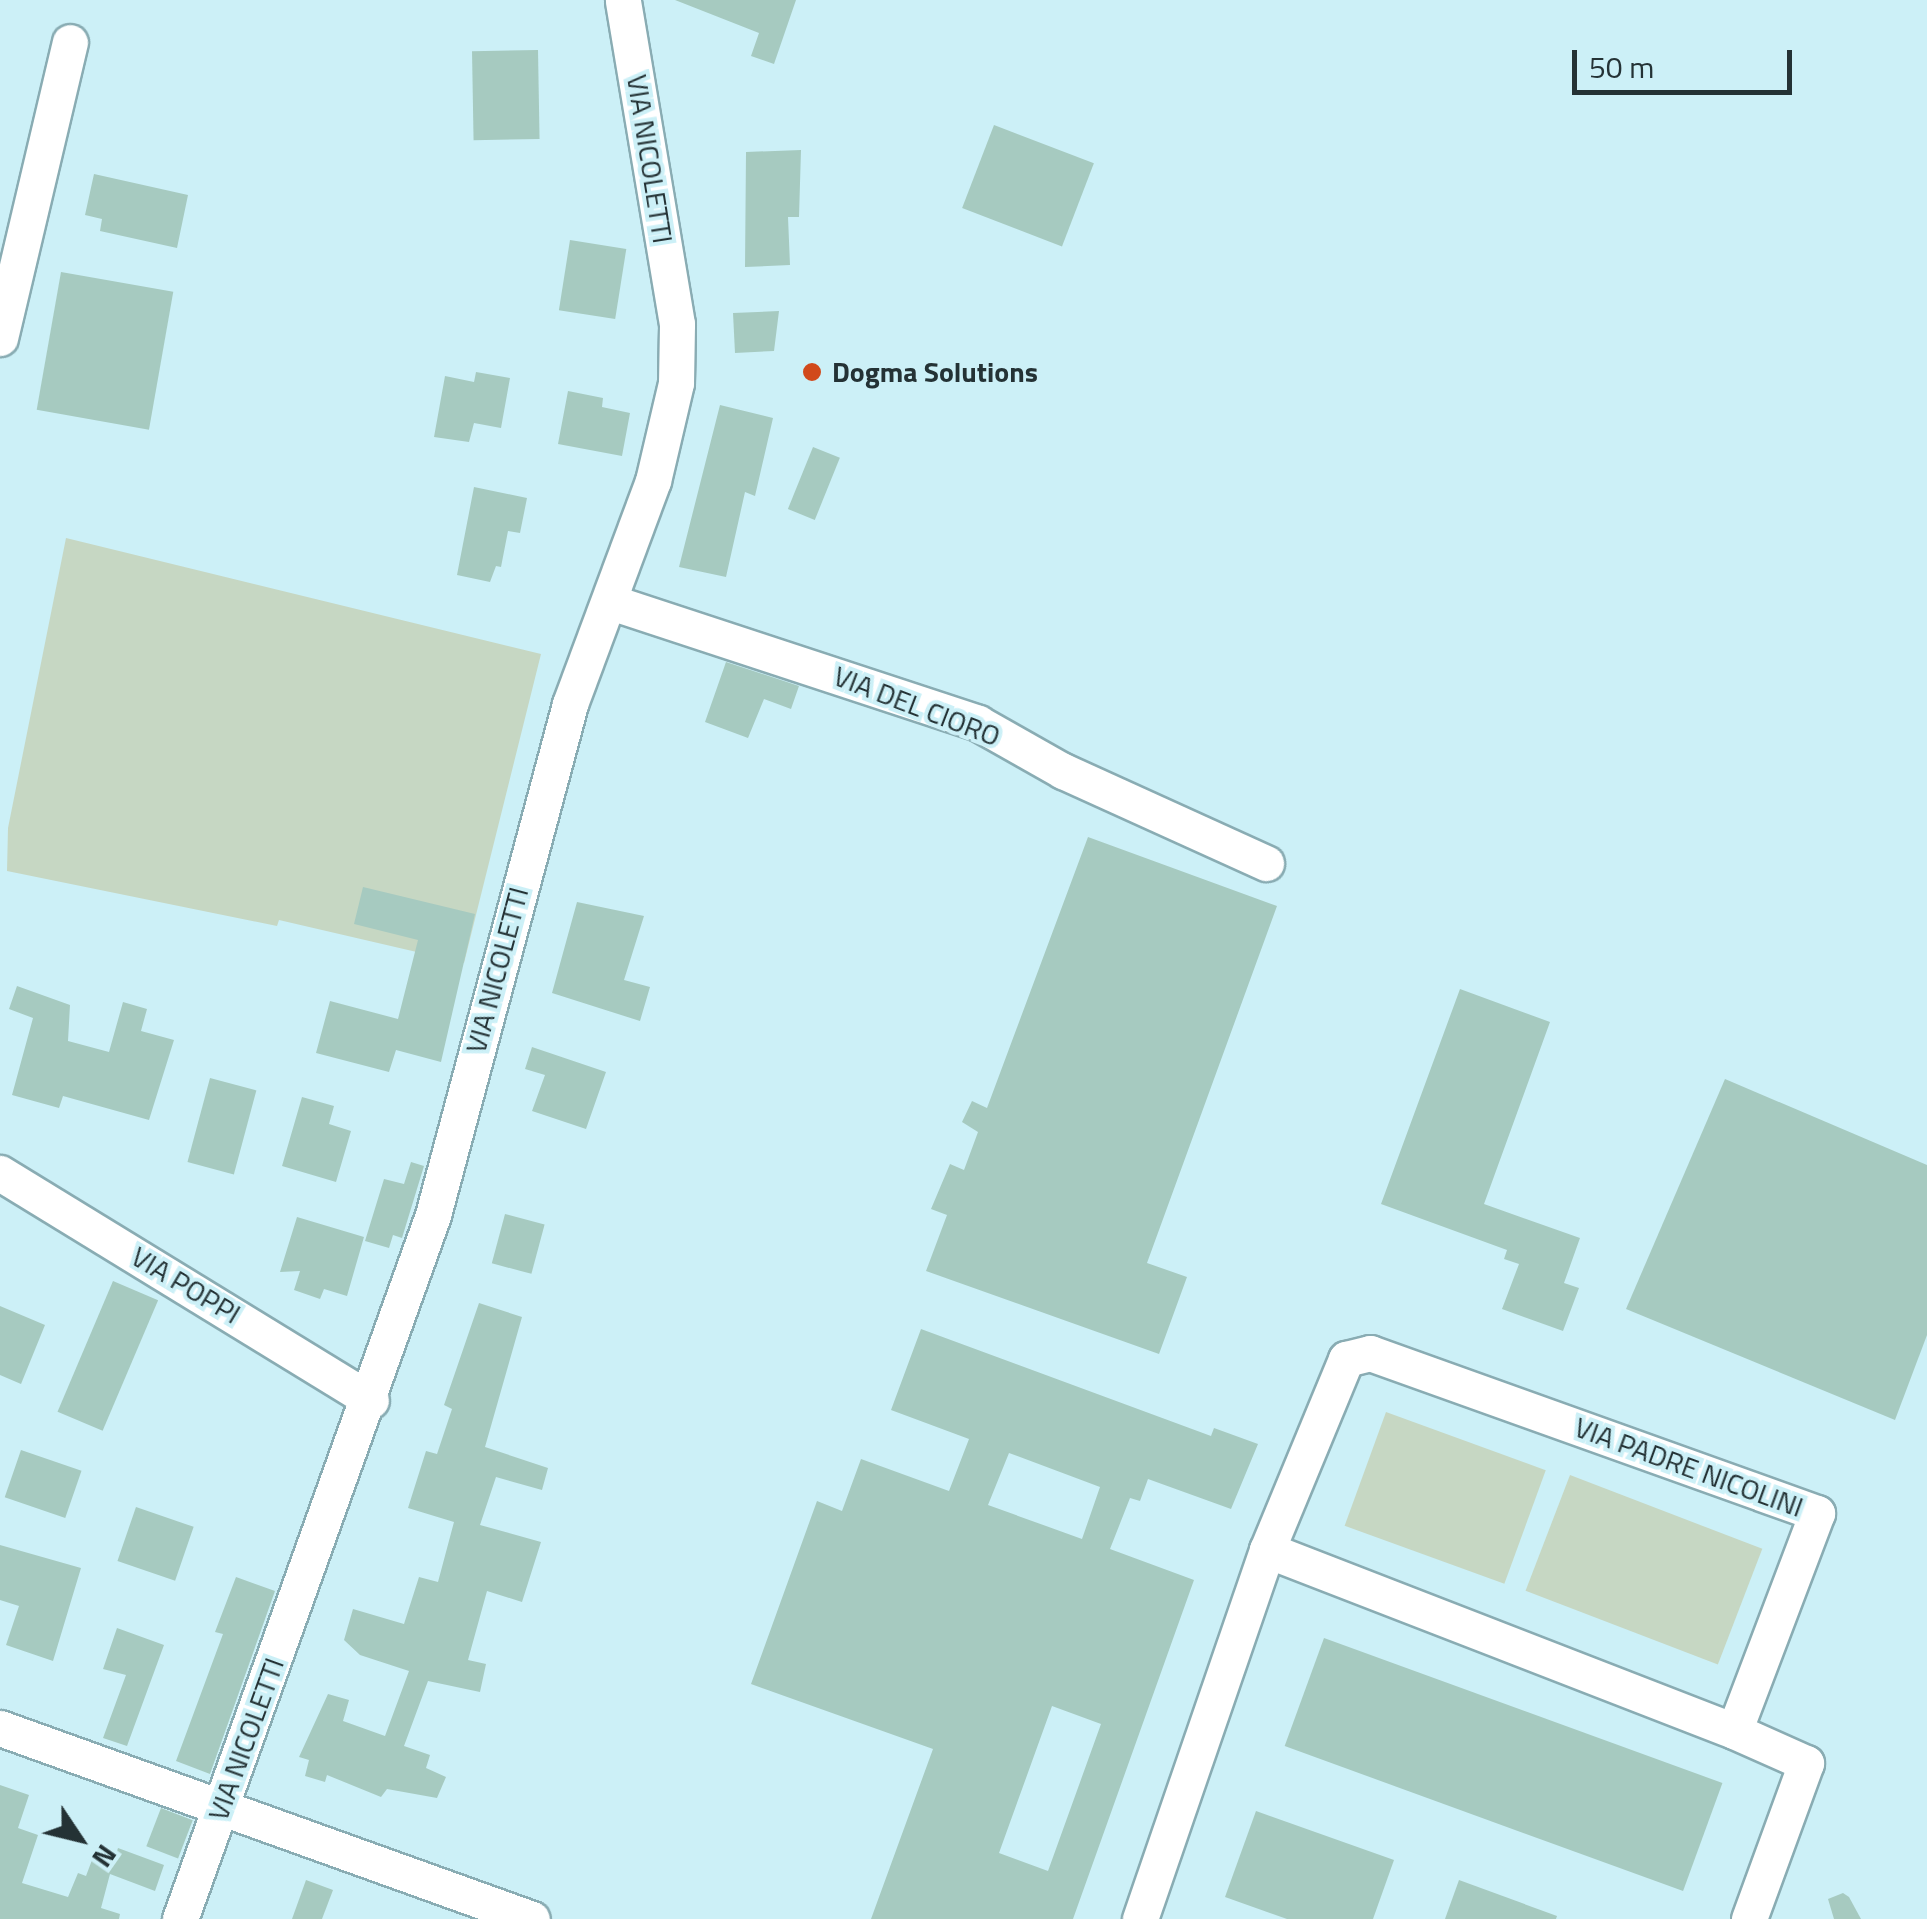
<!DOCTYPE html>
<html>
<head>
<meta charset="utf-8">
<style>
	body { margin:0 }
	#map { position:relative; width:1927px; height:1919px; overflow:hidden; background:#ccf0f7; font-family:"Titillium Web",sans-serif }
	div>[style] { position:absolute }
	[style*='--x'] { left:calc(var(--x)*1px); top:calc(var(--y)*1px); width:calc(var(--w)*1px); rotate:calc(var(--a)*1deg) }
	.green>* { inset:0; background:#c6d7c3; transform-origin:0 0 }
	.building>* { inset:0; background:#a6cac0; transform-origin:0 0 }
	.roads { filter:drop-shadow(2px 0 #89acb3) drop-shadow(-2px 0 #89acb3) drop-shadow(0 2px #89acb3) drop-shadow(0 -2px #89acb3) }
	.minor>* { height:35px; margin:-17.5px; padding:0 17.5px; transform-origin:17.5px; border-radius:17.5px; background:#fff }
	.dots>* { width:28px; height:28px; translate:-50% -50%; box-sizing:border-box; border:5px solid #ccf0f7; border-radius:50% }
	span { translate:-50% -50%; white-space:nowrap; text-align:center; line-height:1.15; -webkit-text-stroke:8px #ccf0f7; paint-order:stroke }
	.street-label { font-size:28px; color:#243235 }
	.poi-label { font-size:28px; color:#243235; font-weight:700 }
	.left { translate:0 -50%; text-align:left }
	.north { position:absolute; left:30px; top:1789px; width:100px; height:100px; -webkit-text-stroke:8px #ccf0f7; paint-order:stroke; rotate:125deg; font-size:28px; font-weight:700; line-height:40px; text-align:center; color:#243235 }
	.north::after { content:''; display:block; margin:auto; width:35px; height:45px; background:#243235; clip-path:polygon(50% 0,100% 100%,50% 72%,0 100%) }
	.scale { position:absolute; left:1572px; top:50px; width:220px; height:45px; box-sizing:border-box; border:5px solid #243235; border-top:0; padding-left:12px; font-size:30px; line-height:35px; white-space:nowrap; color:#243235; -webkit-text-stroke:8px #ccf0f7; paint-order:stroke }
</style>
</head>
<body>
<div id="map">
	<div class="green">
		<div style="clip-path:polygon(66px 538px,541px 654px,464px 963px,279px 920px,277px 926px,7px 871px,8px 828px)"></div>
		<div style="left:1386px;top:1412px;width:170px;height:121px;rotate:20deg"></div>
		<div style="left:1570px;top:1475px;width:206px;height:124px;rotate:21deg"></div>
	</div>
	<div class="building">
		<div style="clip-path:polygon(675px 0,796px 0,774px 64px,751px 56px,759px 33px)"></div>
		<div style="left:538px;top:50px;width:89px;height:66px;rotate:89deg"></div>
		<div style="left:994px;top:125px;width:107px;height:89px;rotate:21deg"></div>
		<div style="clip-path:polygon(801px 150px,799px 217px,788px 217px,790px 265px,745px 267px,746px 152px)"></div>
		<div style="clip-path:polygon(94px 174px,188px 195px,177px 248px,100px 231px,102px 219px,85px 215px)"></div>
		<div style="left:570px;top:240px;width:57px;height:71px;rotate:9deg"></div>
		<div style="left:61px;top:272px;width:114px;height:140px;rotate:10deg"></div>
		<div style="clip-path:polygon(779px 311px,774px 351px,735px 353px,733px 313px)"></div>
		<div style="clip-path:polygon(476px 372px,510px 378px,501px 428px,474px 423px,469px 442px,434px 437px,445px 376px,474px 382px)"></div>
		<div style="clip-path:polygon(568px 391px,603px 398px,602px 407px,630px 413px,622px 456px,558px 444px)"></div>
		<div style="clip-path:polygon(720px 405px,773px 418px,755px 496px,745px 492px,726px 577px,679px 567px)"></div>
		<div style="left:813px;top:447px;width:29px;height:67px;rotate:22deg"></div>
		<div style="clip-path:polygon(474px 487px,527px 498px,520px 533px,508px 531px,501px 567px,496px 566px,490px 582px,457px 575px)"></div>
		<div style="clip-path:polygon(726px 662px,799px 686px,791px 709px,764px 699px,748px 738px,705px 722px)"></div>
		<div style="clip-path:polygon(1088px 837px,1277px 906px,1147px 1263px,1187px 1277px,1159px 1354px,926px 1271px,947px 1215px,931px 1209px,950px 1164px,964px 1170px,978px 1132px,962px 1122px,972px 1101px,987px 1108px)"></div>
		<div style="clip-path:polygon(363px 887px,475px 914px,441px 1062px,396px 1050px,389px 1072px,316px 1053px,330px 1001px,398px 1019px,418px 940px,354px 924px)"></div>
		<div style="clip-path:polygon(577px 902px,644px 916px,624px 980px,650px 987px,640px 1021px,552px 993px)"></div>
		<div style="clip-path:polygon(17px 986px,70px 1005px,68px 1041px,109px 1052px,123px 1002px,147px 1009px,141px 1031px,174px 1040px,149px 1120px,63px 1096px,59px 1108px,12px 1095px,33px 1018px,9px 1009px)"></div>
		<div style="clip-path:polygon(1460px 989px,1550px 1022px,1484px 1204px,1580px 1238px,1564px 1283px,1579px 1288px,1563px 1331px,1502px 1309px,1519px 1264px,1504px 1259px,1507px 1250px,1381px 1204px)"></div>
		<div style="clip-path:polygon(532px 1047px,606px 1072px,586px 1129px,532px 1111px,545px 1075px,525px 1069px)"></div>
		<div style="left:210px;top:1078px;width:48px;height:87px;rotate:15deg"></div>
		<div style="clip-path:polygon(1725px 1079px,1927px 1165px,1927px 1335px,1895px 1420px,1626px 1309px)"></div>
		<div style="clip-path:polygon(302px 1097px,334px 1106px,329px 1124px,351px 1131px,336px 1182px,282px 1166px)"></div>
		<div style="clip-path:polygon(411px 1162px,424px 1166px,402px 1238px,393px 1235px,389px 1248px,365px 1241px,384px 1179px,404px 1184px)"></div>
		<div style="left:505px;top:1214px;width:41px;height:51px;rotate:15deg"></div>
		<div style="clip-path:polygon(297px 1217px,364px 1237px,347px 1296px,324px 1289px,320px 1299px,294px 1290px,300px 1271px,280px 1272px)"></div>
		<div style="left:113px;top:1281px;width:49px;height:142px;rotate:23deg"></div>
		<div style="clip-path:polygon(479px 1303px,522px 1317px,485px 1447px,548px 1468px,542px 1490px,496px 1477px,480px 1525px,541px 1542px,522px 1602px,487px 1591px,468px 1660px,486px 1664px,480px 1692px,428px 1681px,404px 1746px,430px 1755px,426px 1768px,446px 1777px,437px 1798px,387px 1789px,381px 1797px,327px 1775px,325px 1782px,305px 1776px,309px 1760px,299px 1757px,328px 1694px,349px 1700px,343px 1721px,385px 1736px,409px 1671px,360px 1655px,344px 1640px,353px 1609px,404px 1624px,419px 1577px,438px 1582px,454px 1522px,408px 1508px,426px 1451px,437px 1454px,452px 1409px,444px 1405px)"></div>
		<div style="clip-path:polygon(0 1306px,45px 1325px,21px 1384px,0 1375px)"></div>
		<div style="clip-path:polygon(evenodd,921px 1329px,1211px 1436px,1214px 1428px,1258px 1444px,1231px 1509px,1148px 1479px,1140px 1501px,1130px 1498px,1110px 1549px,1194px 1580px,1073px 1919px,871px 1919px,933px 1749px,751px 1684px,817px 1501px,842px 1511px,861px 1459px,949px 1491px,969px 1439px,891px 1410px,921px 1329px,1009px 1453px,1100px 1487px,1082px 1539px,988px 1505px,1009px 1453px,921px 1329px,1052px 1706px,1101px 1724px,1048px 1871px,999px 1853px,1052px 1706px)"></div>
		<div style="left:21px;top:1450px;width:64px;height:50px;rotate:19deg"></div>
		<div style="left:136px;top:1507px;width:61px;height:57px;rotate:19deg"></div>
		<div style="clip-path:polygon(0 1545px,81px 1568px,53px 1661px,6px 1645px,19px 1606px,0 1600px)"></div>
		<div style="clip-path:polygon(236px 1577px,275px 1591px,210px 1774px,176px 1761px,223px 1634px,215px 1632px)"></div>
		<div style="clip-path:polygon(117px 1628px,164px 1645px,127px 1746px,103px 1738px,126px 1675px,103px 1669px)"></div>
		<div style="left:1324px;top:1638px;width:424px;height:115px;rotate:20deg"></div>
		<div style="clip-path:polygon(0 1785px,29px 1795px,18px 1828px,38px 1835px,22px 1883px,68px 1897px,78px 1873px,86px 1876px,92px 1860px,112px 1866px,118px 1848px,164px 1865px,155px 1891px,110px 1874px,101px 1908px,120px 1914px,119px 1919px,0 1919px)"></div>
		<div style="left:161px;top:1808px;width:34px;height:41px;rotate:21deg"></div>
		<div style="clip-path:polygon(1256px 1811px,1394px 1860px,1373px 1919px,1287px 1919px,1225px 1897px)"></div>
		<div style="clip-path:polygon(306px 1880px,333px 1890px,322px 1919px,292px 1919px)"></div>
		<div style="clip-path:polygon(1459px 1880px,1557px 1916px,1556px 1919px,1445px 1919px)"></div>
		<div style="clip-path:polygon(1843px 1893px,1849px 1897px,1861px 1919px,1834px 1919px,1828px 1899px)"></div>
	</div>
	<div class="roads">
		<div class="minor">
			<div style="--x:0;--y:338;--w:304;--a:-76.7"></div>
			<div style="--x:611;--y:602;--w:386;--a:18.2"></div>
			<div style="--x:978;--y:723;--w:98;--a:29.5"></div>
			<div style="--x:1063;--y:771;--w:223;--a:24.4"></div>
			<div style="--x:0;--y:1173;--w:435;--a:31.5"></div>
			<div style="--x:0;--y:1728;--w:565;--a:19.75"></div>
			<div style="--x:1734;--y:1731;--w:79;--a:24"></div>
			<div style="--x:1806;--y:1763;--w:166;--a:110.1"></div>
			<div style="--x:180;--y:1919;--w:748;--a:-70.23"></div>
			<div style="--x:433;--y:1215;--w:529;--a:-74.99"></div>
			<div style="--x:570;--y:704;--w:238;--a:-69.6"></div>
			<div style="--x:653;--y:481;--w:101;--a:-76.8"></div>
			<div style="--x:676;--y:383;--w:59;--a:-89"></div>
			<div style="--x:677;--y:324;--w:328;--a:-99.5"></div>
			<div style="--x:1140;--y:1919;--w:390;--a:-71"></div>
			<div style="--x:1267;--y:1550;--w:207;--a:-67.5"></div>
			<div style="--x:1346;--y:1359;--w:25;--a:-14"></div>
			<div style="--x:1370;--y:1353;--w:475;--a:19.7"></div>
			<div style="--x:1817;--y:1513;--w:233;--a:110.8"></div>
			<div style="--x:1734;--y:1731;--w:501;--a:-158.81"></div>
		</div>
	</div>
	<div class="dots">
		<div style="left:812px;top:372px;background:#d1491b"></div>
	</div>
	<div class="street-label">
		<span style="left:650px;top:159px;rotate:81deg">VIA NICOLETTI</span>
		<span style="left:917px;top:706px;rotate:21deg">VIA DEL CIORO</span>
		<span style="left:497px;top:970px;rotate:-75deg">VIA NICOLETTI</span>
		<span style="left:186px;top:1285px;rotate:31deg">VIA POPPI</span>
		<span style="left:1689px;top:1467px;rotate:20deg">VIA PADRE NICOLINI</span>
		<span style="left:246px;top:1739px;rotate:-70deg">VIA NICOLETTI</span>
	</div>
	<div class="poi-label">
		<span class="left" style="left:832px;top:372px">Dogma Solutions</span>
	</div>
	<div class="north">N</div>
	<div class="scale">50 m</div>
</div>
</body>
</html>
